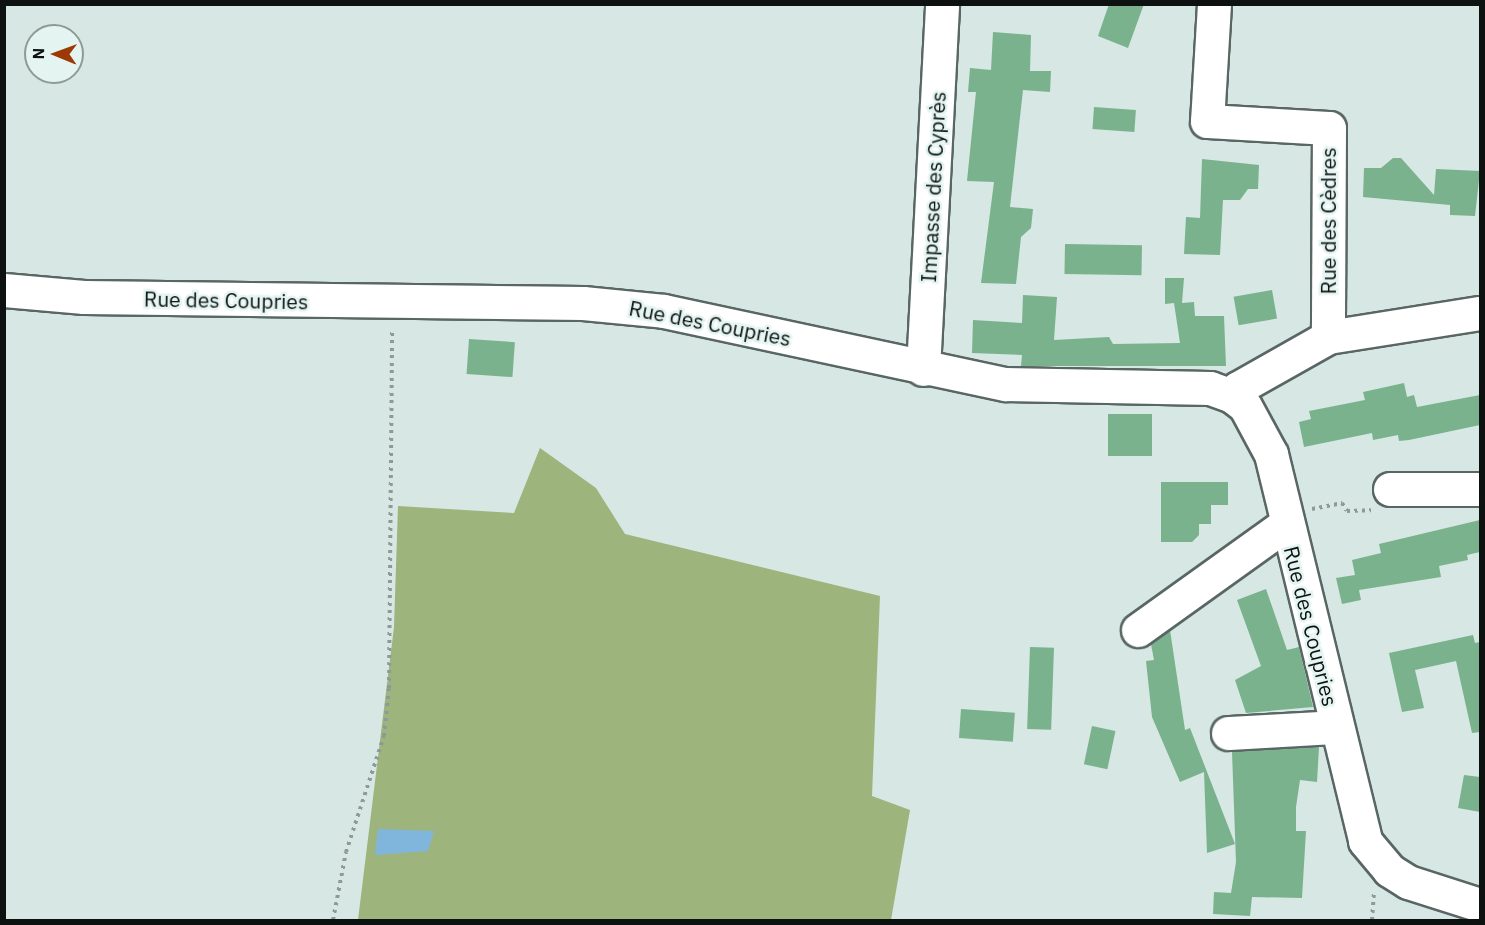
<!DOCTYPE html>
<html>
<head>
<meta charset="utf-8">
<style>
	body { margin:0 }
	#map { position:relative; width:1485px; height:925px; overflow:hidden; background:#d6e7e4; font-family:"IBM Plex Sans",sans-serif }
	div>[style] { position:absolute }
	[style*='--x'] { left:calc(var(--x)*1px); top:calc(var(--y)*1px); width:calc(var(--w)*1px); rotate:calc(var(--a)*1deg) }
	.forest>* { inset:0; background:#9db47d }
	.water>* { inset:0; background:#80b6dc }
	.building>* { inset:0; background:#7ab28d; transform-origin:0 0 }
	.path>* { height:4px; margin-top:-2px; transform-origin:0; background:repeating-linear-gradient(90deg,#8e9a98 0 3px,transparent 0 7.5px) }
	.roads { filter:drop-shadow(2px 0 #586664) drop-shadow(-2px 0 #586664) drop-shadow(0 2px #586664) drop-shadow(0 -2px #586664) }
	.minor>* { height:33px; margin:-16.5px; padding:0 16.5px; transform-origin:16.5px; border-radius:16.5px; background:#fff }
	span { translate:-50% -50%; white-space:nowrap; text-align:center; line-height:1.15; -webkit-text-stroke:5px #e3f4f1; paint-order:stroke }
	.street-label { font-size:21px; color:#0d1211 }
	.frame { position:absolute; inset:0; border:6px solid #0d1211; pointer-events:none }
	.north { position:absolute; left:24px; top:24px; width:60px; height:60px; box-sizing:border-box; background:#e3f4f1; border:2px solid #8d9a97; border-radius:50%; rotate:271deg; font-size:16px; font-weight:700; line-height:24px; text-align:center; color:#0d1211 }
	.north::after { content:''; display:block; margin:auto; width:21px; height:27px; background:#9d3904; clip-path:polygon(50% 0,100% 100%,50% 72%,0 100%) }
</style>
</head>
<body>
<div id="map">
	<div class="forest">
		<div style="clip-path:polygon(540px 448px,596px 488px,625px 534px,880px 596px,872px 796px,910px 810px,891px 920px,358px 920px,394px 627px,398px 506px,514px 513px)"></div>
	</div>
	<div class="water">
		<div style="clip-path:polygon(378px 829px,434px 831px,428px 851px,375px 855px)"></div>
	</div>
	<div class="building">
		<div style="clip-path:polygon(1109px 4px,1144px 4px,1128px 48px,1098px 36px)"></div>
		<div style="clip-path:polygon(993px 32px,1031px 35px,1030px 71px,1051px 71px,1050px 92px,1023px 90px,1010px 207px,1033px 209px,1031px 228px,1021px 237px,1016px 284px,981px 283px,994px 182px,967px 181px,976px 92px,968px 92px,970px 68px,991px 70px)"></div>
		<div style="left:1094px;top:107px;width:42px;height:22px;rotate:4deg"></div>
		<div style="clip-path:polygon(1393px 158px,1401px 158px,1434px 195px,1436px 169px,1480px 171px,1475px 216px,1450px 215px,1450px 205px,1363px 197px,1364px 168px,1381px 168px)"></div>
		<div style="clip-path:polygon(1202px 159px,1259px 165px,1258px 189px,1248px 189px,1240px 200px,1223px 200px,1220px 255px,1184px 254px,1186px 217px,1200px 218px)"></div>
		<div style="left:1065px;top:244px;width:77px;height:30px;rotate:1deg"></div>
		<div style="clip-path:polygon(1165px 278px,1184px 278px,1182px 303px,1194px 302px,1195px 316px,1224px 316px,1226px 366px,1021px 366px,1022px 355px,972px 353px,973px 320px,1022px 323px,1023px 295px,1057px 297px,1054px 340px,1109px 337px,1113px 344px,1180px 343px,1174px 303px,1165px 304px)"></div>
		<div style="left:1272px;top:290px;width:29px;height:39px;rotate:80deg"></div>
		<div style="left:469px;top:339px;width:46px;height:35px;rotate:4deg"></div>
		<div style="clip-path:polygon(1404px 383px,1407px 397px,1414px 395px,1417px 407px,1480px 395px,1480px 425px,1409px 440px,1399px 441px,1398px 435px,1373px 440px,1372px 433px,1304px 447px,1299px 422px,1311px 419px,1309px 411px,1365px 400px,1363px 392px)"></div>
		<div style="left:1108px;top:414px;width:44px;height:42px"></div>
		<div style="clip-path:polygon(1161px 482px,1228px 482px,1228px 505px,1211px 505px,1211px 524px,1199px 524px,1199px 535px,1192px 542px,1161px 542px)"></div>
		<div style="clip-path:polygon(1480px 520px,1480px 552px,1467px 555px,1468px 560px,1439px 566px,1441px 577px,1359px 590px,1361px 600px,1342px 604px,1336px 578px,1355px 575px,1352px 560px,1381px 553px,1379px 544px)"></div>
		<div style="clip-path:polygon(1266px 589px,1287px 650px,1299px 647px,1313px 707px,1246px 713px,1235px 680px,1261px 666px,1237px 600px)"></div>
		<div style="clip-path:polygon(1170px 630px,1185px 730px,1190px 728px,1235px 844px,1207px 853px,1204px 772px,1180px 782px,1152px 717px,1146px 661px,1154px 660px,1151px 644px)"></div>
		<div style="clip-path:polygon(1473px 635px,1475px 643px,1480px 642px,1480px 732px,1472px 733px,1456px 661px,1415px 670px,1424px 708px,1402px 712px,1389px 653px)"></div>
		<div style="left:1030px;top:647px;width:24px;height:82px;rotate:2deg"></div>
		<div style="left:961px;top:709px;width:54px;height:29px;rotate:4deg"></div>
		<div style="left:1092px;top:726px;width:24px;height:39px;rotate:12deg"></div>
		<div style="clip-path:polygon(1319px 747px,1317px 782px,1300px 780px,1296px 807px,1296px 831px,1306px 831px,1302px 898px,1252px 897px,1250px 916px,1213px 914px,1214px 892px,1231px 893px,1236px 862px,1232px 752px)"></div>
		<div style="clip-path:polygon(1464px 775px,1480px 777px,1480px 812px,1458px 808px)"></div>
	</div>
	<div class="path">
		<div style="--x:1312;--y:509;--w:31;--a:-11"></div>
		<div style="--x:1342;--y:503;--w:9;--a:58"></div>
		<div style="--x:1347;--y:511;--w:24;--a:-2"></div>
		<div style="--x:333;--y:920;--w:69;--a:-79.2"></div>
		<div style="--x:346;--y:852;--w:122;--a:-71.9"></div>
		<div style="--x:384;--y:736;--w:48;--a:-84.1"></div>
		<div style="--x:389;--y:688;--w:359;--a:-89.5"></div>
		<div style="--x:1372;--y:920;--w:26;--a:-86"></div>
	</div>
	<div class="roads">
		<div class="minor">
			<div style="--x:1214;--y:4;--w:117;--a:93.4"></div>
			<div style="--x:1207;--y:121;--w:122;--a:3.3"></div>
			<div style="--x:1329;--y:128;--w:209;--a:90.3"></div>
			<div style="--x:4;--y:290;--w:80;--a:5"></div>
			<div style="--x:84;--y:297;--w:499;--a:0.7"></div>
			<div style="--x:583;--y:303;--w:81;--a:5.6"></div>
			<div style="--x:664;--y:311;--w:349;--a:12.1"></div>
			<div style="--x:1005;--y:384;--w:205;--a:1.1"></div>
			<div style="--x:1210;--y:388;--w:23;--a:20"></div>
			<div style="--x:1232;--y:396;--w:16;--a:38"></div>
			<div style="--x:1245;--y:406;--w:55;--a:61.6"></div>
			<div style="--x:1271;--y:454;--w:398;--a:76.3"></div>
			<div style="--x:1365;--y:841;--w:38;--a:50"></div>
			<div style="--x:1389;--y:870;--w:22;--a:32"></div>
			<div style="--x:1408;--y:882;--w:76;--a:17.7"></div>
			<div style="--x:923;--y:369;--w:365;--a:-87"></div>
			<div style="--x:1232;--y:396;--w:10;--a:-53"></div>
			<div style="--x:1238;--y:388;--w:103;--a:-29.5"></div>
			<div style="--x:1328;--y:337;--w:154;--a:-9"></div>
			<div style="--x:1390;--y:489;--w:90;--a:0"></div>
			<div style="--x:1138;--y:630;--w:182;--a:-35.6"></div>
			<div style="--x:1228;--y:733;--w:107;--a:-3.2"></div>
		</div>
	</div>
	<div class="street-label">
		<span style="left:933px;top:187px;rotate:-87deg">Impasse des Cyprès</span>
		<span style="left:1328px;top:221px;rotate:-90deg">Rue des Cèdres</span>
		<span style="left:226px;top:300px;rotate:1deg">Rue des Coupries</span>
		<span style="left:710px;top:323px;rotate:11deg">Rue des Coupries</span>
		<span style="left:1311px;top:626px;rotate:76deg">Rue des Coupries</span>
	</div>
	<div class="frame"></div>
	<div class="north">N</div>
</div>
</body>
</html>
